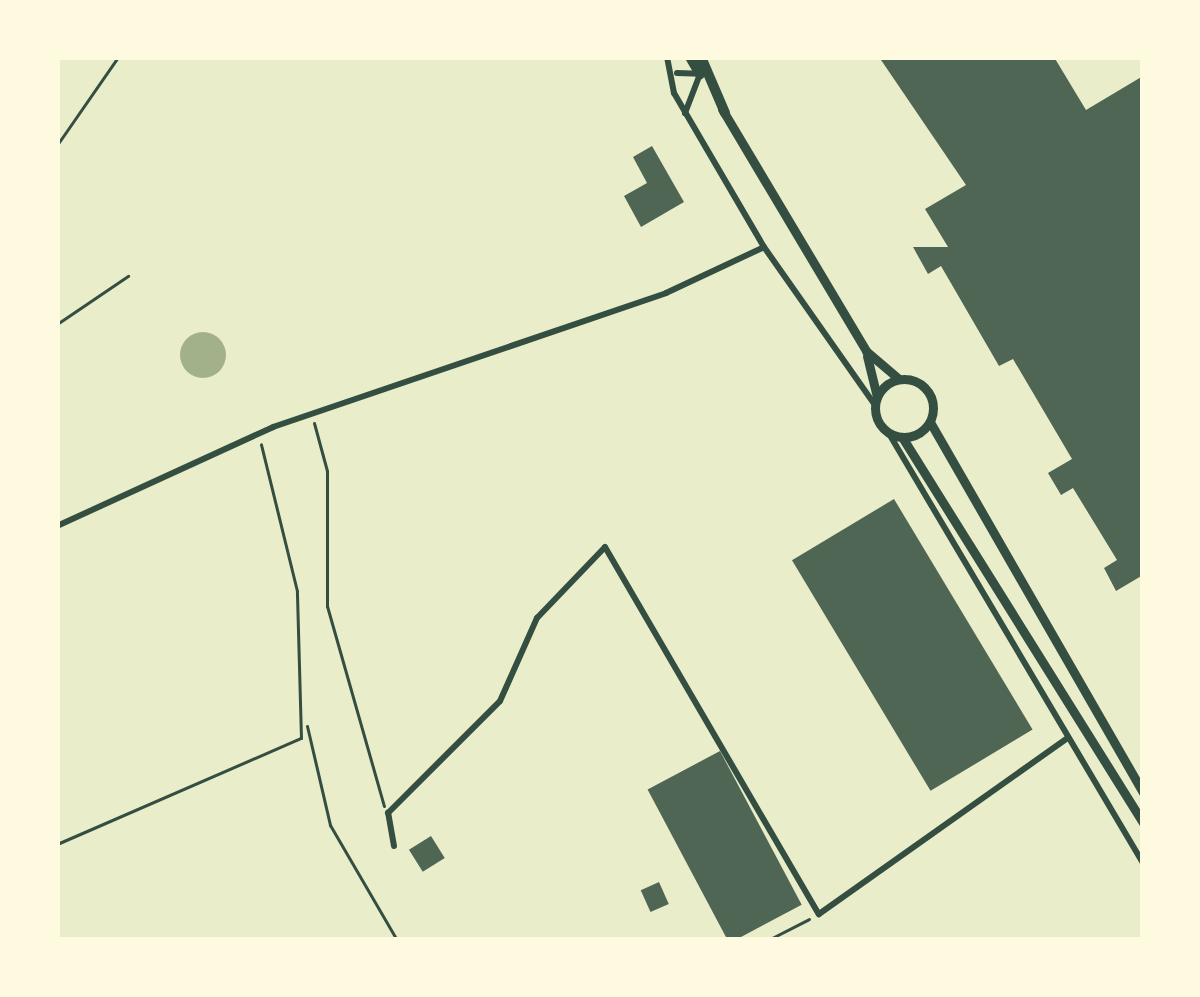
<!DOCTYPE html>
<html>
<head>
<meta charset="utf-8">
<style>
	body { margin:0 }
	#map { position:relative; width:1200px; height:997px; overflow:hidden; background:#e9edc9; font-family:Signika,sans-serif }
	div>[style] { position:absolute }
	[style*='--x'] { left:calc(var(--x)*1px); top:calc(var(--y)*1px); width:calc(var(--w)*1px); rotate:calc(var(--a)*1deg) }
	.water>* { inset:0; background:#a3b18a }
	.round { border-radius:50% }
	.building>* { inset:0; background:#4f6655; transform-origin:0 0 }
	.path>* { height:3px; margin:-1.5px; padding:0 1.5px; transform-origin:1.5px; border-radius:1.5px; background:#344e41 }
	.minor>* { height:6px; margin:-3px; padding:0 3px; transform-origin:3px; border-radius:3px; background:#344e41 }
	.primary>* { height:9px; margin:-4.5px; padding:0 4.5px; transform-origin:4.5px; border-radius:4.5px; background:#344e41 }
	.primary>.ring { margin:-4.5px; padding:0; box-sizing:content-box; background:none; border:9px solid #344e41; border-radius:50% }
	.motorway>* { height:10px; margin:-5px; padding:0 5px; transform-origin:5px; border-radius:5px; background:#344e41 }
	span { translate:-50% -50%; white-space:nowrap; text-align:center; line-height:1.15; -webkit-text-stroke:9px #fefae0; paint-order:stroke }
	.frame { position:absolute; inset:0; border:60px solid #fefae0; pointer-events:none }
</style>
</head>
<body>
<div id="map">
	<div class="water">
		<div class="round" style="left:180px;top:332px;width:46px;height:46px"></div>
	</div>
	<div class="building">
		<div style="clip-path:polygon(879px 57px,1054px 57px,1086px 110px,1143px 76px,1143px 575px,1116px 591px,1104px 568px,1117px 560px,1073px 488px,1061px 495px,1048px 473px,1072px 459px,1013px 359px,999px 366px,941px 266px,928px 274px,913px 247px,948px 247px,925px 209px,966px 185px)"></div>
		<div style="clip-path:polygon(652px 146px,684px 202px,641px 227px,624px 196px,647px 183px,633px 157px)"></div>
		<div style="left:894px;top:499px;width:269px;height:119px;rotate:59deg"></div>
		<div style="left:720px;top:751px;width:174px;height:82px;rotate:62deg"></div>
		<div style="left:431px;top:836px;width:26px;height:26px;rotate:58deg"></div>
		<div style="left:659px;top:882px;width:24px;height:20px;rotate:66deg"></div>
	</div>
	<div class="path">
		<div style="--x:57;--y:145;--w:107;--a:-55.3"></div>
		<div style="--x:57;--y:324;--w:86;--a:-34.1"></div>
		<div style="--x:314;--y:423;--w:50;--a:74.8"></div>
		<div style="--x:327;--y:471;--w:135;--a:90"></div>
		<div style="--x:327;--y:606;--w:208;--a:74.1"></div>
		<div style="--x:307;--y:726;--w:102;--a:76.9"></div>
		<div style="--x:330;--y:825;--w:133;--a:59.8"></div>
		<div style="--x:57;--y:844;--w:266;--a:-23.5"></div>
		<div style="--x:301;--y:738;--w:147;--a:-91.6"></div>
		<div style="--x:297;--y:591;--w:151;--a:-103.8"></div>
		<div style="--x:768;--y:940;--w:46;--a:-27.1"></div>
	</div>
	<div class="minor">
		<div style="--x:667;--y:57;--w:37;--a:79"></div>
		<div style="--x:674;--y:93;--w:178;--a:59.7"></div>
		<div style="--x:764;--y:247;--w:193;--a:54.9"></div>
		<div style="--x:677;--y:73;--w:23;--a:2"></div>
		<div style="--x:700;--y:74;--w:42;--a:111"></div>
		<div style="--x:888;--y:432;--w:501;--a:59.39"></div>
		<div style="--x:57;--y:526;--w:238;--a:-24.6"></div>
		<div style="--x:273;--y:427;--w:415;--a:-18.8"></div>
		<div style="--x:666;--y:293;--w:108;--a:-25.1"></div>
		<div style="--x:394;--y:846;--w:34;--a:-100"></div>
		<div style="--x:388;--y:813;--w:158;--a:-45"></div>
		<div style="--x:500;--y:701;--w:91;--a:-66"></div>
		<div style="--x:537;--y:618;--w:98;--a:-46.2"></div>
		<div style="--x:605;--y:547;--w:425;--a:59.8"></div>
		<div style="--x:819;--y:914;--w:305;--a:-35.3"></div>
	</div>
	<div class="primary">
		<div style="--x:722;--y:109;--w:282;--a:59.2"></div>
		<div style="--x:866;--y:351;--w:43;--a:40.3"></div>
		<div style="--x:867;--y:356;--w:42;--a:76.3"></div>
		<div class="ring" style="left:875px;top:379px;width:49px;height:49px"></div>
		<div style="--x:930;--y:422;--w:427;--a:60.1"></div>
		<div style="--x:902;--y:437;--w:455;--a:58"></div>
	</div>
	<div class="motorway">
		<div style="--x:690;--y:57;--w:20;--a:60"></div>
		<div style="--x:701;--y:57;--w:61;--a:66.8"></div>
	</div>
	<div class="frame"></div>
</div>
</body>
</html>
